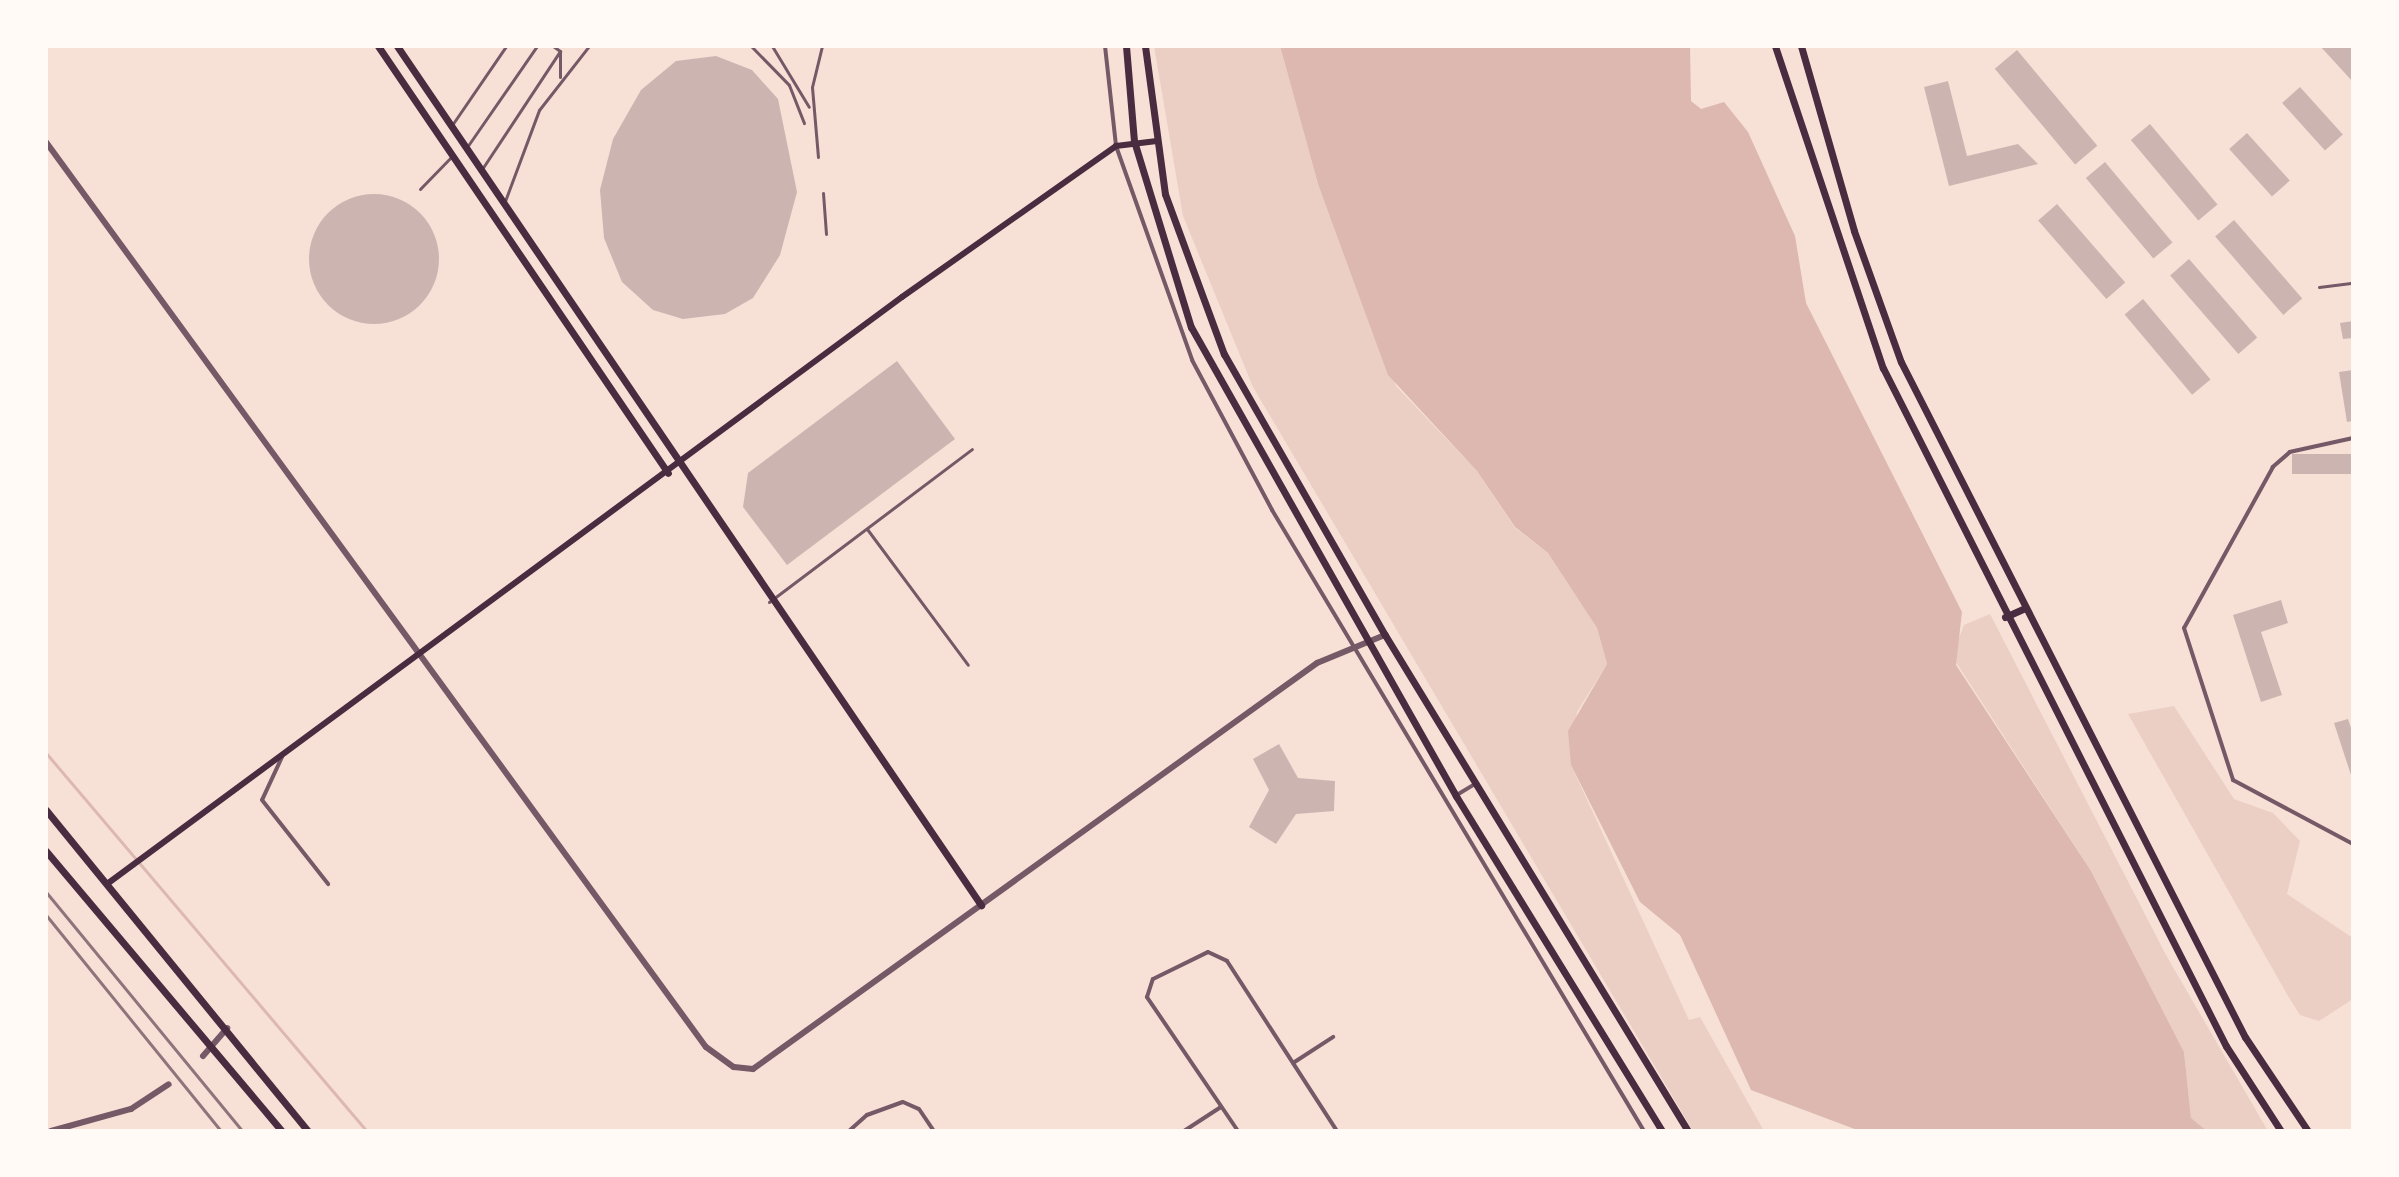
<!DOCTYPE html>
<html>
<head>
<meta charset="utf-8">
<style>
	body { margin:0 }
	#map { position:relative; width:2399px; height:1177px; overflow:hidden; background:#f7e1d7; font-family:Quicksand,sans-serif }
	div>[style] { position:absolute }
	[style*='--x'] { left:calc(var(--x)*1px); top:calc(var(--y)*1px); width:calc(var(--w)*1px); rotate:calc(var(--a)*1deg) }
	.green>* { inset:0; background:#ebcfc5 }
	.water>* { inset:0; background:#dcb8b0 }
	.stream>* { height:3px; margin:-1.5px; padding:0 1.5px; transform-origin:1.5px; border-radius:1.5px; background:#dcb8b0 }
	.building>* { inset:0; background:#ccb4b1; transform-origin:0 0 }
	.round { border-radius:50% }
	.pedestrian>* { height:3px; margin:-1.5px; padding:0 1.5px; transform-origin:1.5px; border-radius:1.5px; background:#755966 }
	.minor>* { height:4px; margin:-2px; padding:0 2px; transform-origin:2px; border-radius:2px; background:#755966 }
	.tertiary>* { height:6px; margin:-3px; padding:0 3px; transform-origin:3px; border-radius:3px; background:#755966 }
	.secondary>* { height:6px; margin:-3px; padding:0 3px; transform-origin:3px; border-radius:3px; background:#4a2c40 }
	.primary>* { height:7px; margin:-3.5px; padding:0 3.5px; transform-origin:3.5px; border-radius:3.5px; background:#4a2c40 }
	.trunk>* { height:7px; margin:-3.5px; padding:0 3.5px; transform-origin:3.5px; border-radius:3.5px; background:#4a2c40 }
	.rail>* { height:3px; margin:-1.5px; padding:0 1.5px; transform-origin:1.5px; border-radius:1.5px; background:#8f747c }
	span { translate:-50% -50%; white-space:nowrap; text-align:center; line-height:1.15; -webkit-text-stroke:6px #fffaf5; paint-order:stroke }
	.frame { position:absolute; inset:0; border:48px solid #fffaf5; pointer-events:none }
</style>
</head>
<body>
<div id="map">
	<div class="green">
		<div style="clip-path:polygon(1154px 46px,1280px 46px,1318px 184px,1396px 386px,1477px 471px,1515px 528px,1548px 553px,1597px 628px,1607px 664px,1577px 712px,1571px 765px,1689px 1020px,1700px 1017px,1764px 1131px,1693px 1131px,1253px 387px,1183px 216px)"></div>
		<div style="clip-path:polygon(1990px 614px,2166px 955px,2268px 1131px,2207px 1131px,2191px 1118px,2184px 1052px,2091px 871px,1952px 656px,1964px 625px)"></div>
		<div style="clip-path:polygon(2174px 706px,2234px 799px,2273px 813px,2300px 841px,2287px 894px,2353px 938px,2353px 999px,2319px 1021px,2300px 1015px,2288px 996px,2128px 714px)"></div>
	</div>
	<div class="water">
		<div style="clip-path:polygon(1280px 46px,1690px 46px,1691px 101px,1701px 109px,1724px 102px,1748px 132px,1795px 236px,1806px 303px,1962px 612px,1956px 665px,2091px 871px,2184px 1052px,2191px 1118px,2207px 1131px,1860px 1131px,1751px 1090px,1680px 935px,1640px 902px,1571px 765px,1568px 731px,1607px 664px,1597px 628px,1548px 553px,1515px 527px,1477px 471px,1388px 375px,1318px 184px)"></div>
	</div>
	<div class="stream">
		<div style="--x:46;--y:753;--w:496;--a:49.7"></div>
	</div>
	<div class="building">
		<div style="clip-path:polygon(2320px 46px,2353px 48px,2353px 82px)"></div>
		<div style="left:2017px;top:50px;width:125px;height:29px;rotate:50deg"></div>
		<div style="clip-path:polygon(716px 56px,752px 70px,778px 99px,797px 192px,780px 255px,753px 298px,725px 314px,683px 319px,653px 310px,622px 282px,604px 238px,600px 190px,613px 139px,641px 90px,676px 61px)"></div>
		<div style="clip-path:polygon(1948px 81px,1967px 156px,2018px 144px,2038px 164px,1949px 186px,1924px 87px)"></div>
		<div style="left:2300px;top:87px;width:64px;height:24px;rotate:48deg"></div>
		<div style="left:2150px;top:124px;width:105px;height:25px;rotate:50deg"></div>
		<div style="left:2247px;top:133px;width:64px;height:24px;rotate:48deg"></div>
		<div style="left:2105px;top:162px;width:105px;height:25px;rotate:50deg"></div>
		<div class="round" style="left:309px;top:194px;width:130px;height:130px"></div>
		<div style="left:2057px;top:204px;width:104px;height:25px;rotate:49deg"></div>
		<div style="left:2234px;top:220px;width:104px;height:25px;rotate:49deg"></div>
		<div style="left:2189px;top:259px;width:104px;height:25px;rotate:49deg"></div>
		<div style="left:2143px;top:299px;width:105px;height:24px;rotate:50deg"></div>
		<div style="clip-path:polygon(2353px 321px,2353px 338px,2343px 339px,2340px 323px)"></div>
		<div style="clip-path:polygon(897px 361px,955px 439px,787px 565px,743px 507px,748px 473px)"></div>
		<div style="clip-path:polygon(2353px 370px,2353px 421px,2347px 422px,2339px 372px)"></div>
		<div style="left:2353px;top:454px;width:20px;height:61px;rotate:90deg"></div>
		<div style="clip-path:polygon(2281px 600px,2288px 623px,2261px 632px,2282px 695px,2261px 702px,2233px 615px)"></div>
		<div style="clip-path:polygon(2348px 719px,2353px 734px,2351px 775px,2334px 723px)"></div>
		<div style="clip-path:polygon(1279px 744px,1298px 778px,1335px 781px,1334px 811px,1296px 814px,1276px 844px,1249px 827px,1269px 790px,1253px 759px)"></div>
	</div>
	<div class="pedestrian">
		<div style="--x:553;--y:46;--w:9;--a:36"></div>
		<div style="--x:560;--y:51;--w:26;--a:90"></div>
		<div style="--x:751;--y:46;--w:54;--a:45.7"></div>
		<div style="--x:789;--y:85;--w:41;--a:68.5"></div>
		<div style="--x:772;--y:46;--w:71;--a:58.8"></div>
		<div style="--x:452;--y:125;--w:96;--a:-55.6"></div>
		<div style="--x:467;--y:147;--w:123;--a:-55.3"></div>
		<div style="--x:818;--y:157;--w:70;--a:-94.9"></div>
		<div style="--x:812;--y:87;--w:42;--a:-76.3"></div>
		<div style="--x:482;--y:169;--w:141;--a:-56.5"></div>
		<div style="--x:420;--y:189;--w:45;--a:-45.9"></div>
		<div style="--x:823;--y:193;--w:41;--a:85.8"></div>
		<div style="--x:505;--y:201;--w:97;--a:-69.5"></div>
		<div style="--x:539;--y:110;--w:81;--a:-52"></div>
		<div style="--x:2319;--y:287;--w:34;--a:-7"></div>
		<div style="--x:867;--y:529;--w:169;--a:53.4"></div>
		<div style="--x:769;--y:602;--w:254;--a:-37"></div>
	</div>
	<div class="minor">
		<div style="--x:1105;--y:46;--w:101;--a:83.7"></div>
		<div style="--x:1116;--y:146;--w:227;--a:70.4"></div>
		<div style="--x:1192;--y:360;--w:170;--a:61.9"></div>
		<div style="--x:1272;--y:510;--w:724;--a:59.08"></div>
		<div style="--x:2353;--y:438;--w:65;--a:167.5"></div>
		<div style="--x:2290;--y:452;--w:23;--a:139"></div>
		<div style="--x:2273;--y:467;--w:184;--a:118.9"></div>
		<div style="--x:2184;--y:628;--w:160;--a:72.1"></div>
		<div style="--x:2233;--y:780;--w:136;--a:28.1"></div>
		<div style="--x:282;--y:757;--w:47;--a:114.9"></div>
		<div style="--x:262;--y:800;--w:107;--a:51.8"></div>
		<div style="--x:1455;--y:796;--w:23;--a:-31"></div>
		<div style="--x:1293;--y:1063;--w:48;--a:-33"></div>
		<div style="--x:849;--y:1131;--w:24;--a:-42"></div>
		<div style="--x:867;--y:1115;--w:38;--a:-20"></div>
		<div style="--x:903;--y:1102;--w:17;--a:24"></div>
		<div style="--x:919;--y:1109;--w:27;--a:56"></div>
		<div style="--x:1184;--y:1131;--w:44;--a:-33"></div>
		<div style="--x:1238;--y:1131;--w:162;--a:-124.2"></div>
		<div style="--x:1147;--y:997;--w:19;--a:-72"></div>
		<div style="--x:1153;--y:979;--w:61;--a:-26.1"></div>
		<div style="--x:1208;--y:952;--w:21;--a:25"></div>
		<div style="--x:1227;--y:961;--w:202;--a:57.1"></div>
	</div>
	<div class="tertiary">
		<div style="--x:46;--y:142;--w:1120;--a:53.9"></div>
		<div style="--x:706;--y:1047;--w:34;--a:36"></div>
		<div style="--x:734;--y:1067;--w:19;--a:6"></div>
		<div style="--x:753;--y:1069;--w:695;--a:-35.75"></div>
		<div style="--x:1317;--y:663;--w:74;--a:-22.4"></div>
		<div style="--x:203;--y:1056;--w:37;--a:-49"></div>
		<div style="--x:51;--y:1131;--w:83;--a:-15.4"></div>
		<div style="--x:131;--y:1109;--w:45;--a:-33.3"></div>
	</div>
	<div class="secondary">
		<div style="--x:107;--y:884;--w:988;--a:-36.44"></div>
		<div style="--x:902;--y:297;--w:262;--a:-35.2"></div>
		<div style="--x:1116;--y:146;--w:39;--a:-7"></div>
	</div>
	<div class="primary">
		<div style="--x:378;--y:46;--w:516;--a:55.82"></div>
		<div style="--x:397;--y:46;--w:1039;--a:55.79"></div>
		<div style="--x:1775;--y:46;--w:340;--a:71.5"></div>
		<div style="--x:1883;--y:368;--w:760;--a:63.17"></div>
		<div style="--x:2226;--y:1046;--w:101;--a:57.1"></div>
		<div style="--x:1801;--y:46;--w:192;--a:74"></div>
		<div style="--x:1854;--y:231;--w:139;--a:70.3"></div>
		<div style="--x:1901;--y:362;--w:758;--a:63"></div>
		<div style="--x:2245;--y:1037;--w:113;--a:56.2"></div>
		<div style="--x:2005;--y:617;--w:22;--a:-24"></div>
		<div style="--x:46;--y:810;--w:414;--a:50.8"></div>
		<div style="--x:46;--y:851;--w:366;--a:49.9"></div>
	</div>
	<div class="trunk">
		<div style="--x:1126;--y:46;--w:95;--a:85.2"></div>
		<div style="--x:1134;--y:141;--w:195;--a:73"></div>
		<div style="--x:1191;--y:327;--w:539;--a:60.53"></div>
		<div style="--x:1456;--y:796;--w:393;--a:58.4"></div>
		<div style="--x:1145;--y:46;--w:149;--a:82.3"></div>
		<div style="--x:1165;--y:194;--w:171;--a:69.8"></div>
		<div style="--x:1224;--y:354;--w:324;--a:60.2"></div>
		<div style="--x:1385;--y:635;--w:581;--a:58.58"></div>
	</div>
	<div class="rail">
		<div style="--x:46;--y:892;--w:309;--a:50.6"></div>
		<div style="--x:46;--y:915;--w:278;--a:51"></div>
	</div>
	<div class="frame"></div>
</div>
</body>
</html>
